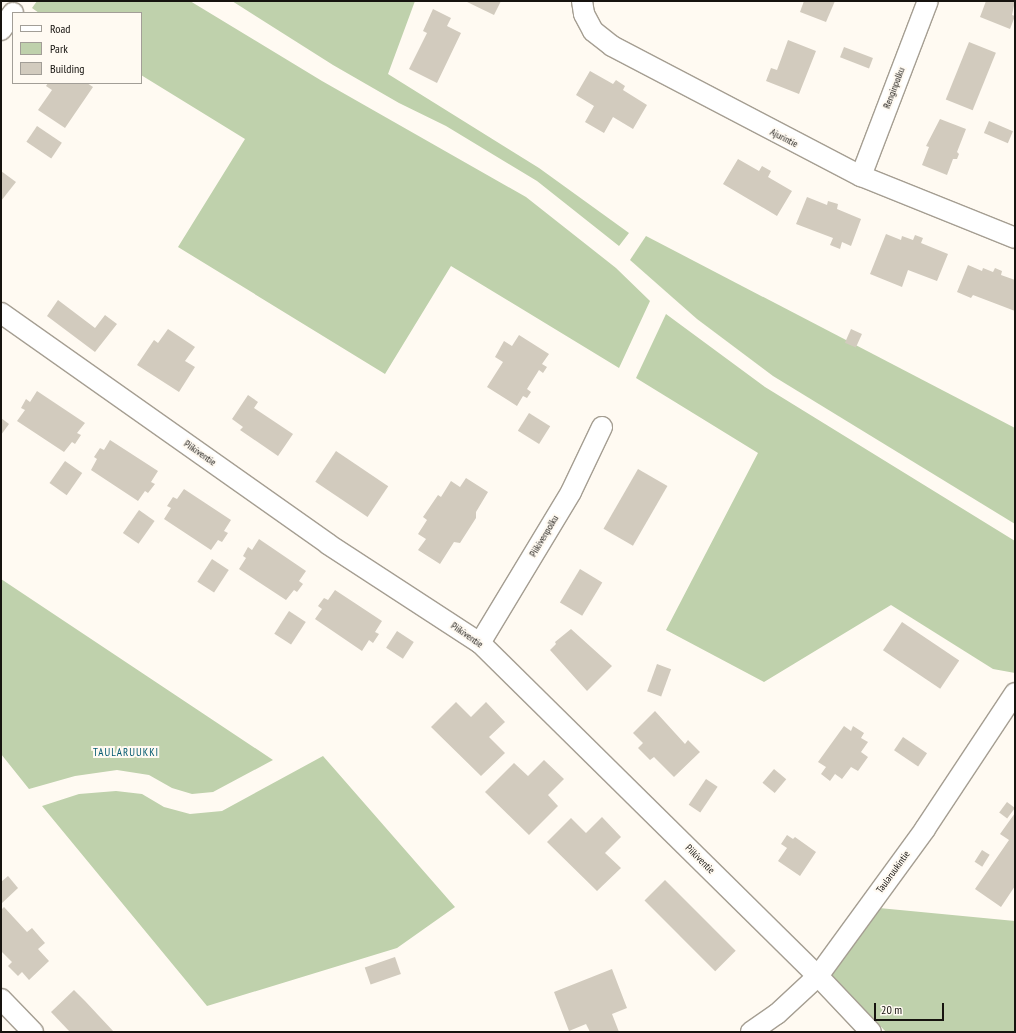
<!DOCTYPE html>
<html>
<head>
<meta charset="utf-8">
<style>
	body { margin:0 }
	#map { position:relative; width:1016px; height:1033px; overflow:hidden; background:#fffaf2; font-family:"PT Sans Narrow",sans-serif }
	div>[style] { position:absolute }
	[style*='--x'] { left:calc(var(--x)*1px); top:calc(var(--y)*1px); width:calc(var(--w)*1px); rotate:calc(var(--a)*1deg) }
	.green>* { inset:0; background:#bfd1ac }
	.building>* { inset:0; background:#d2cbbe; transform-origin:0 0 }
	.roads { filter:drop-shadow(1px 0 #a59e92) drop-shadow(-1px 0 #a59e92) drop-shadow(0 1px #a59e92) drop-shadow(0 -1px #a59e92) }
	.minor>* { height:20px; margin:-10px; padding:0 10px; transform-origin:10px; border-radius:10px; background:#fff }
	span { translate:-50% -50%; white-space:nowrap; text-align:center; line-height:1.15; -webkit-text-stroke:4px #fffaf2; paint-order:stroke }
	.street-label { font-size:10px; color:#16130f }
	.neighbourhood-label { font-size:11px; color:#035970; letter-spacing:1px }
	.frame { position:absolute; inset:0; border:2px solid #16130f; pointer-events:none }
	.legend { position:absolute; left:12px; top:12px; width:130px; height:72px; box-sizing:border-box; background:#fffaf2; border:1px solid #a29e97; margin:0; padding:5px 7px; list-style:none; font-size:12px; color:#16130f }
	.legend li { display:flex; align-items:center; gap:8px; height:20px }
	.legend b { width:20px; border:1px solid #a29e97 }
	.scale { position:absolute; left:874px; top:1003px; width:70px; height:18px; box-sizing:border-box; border:2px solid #16130f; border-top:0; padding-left:5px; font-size:12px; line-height:14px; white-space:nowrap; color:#16130f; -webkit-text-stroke:3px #fffaf2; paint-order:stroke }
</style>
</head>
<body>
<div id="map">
	<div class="green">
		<div style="clip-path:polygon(37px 1px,190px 1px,322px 81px,526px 197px,616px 268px,650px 301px,619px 368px,451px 266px,385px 374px,178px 247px,245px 139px,141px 75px,141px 13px,39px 13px,32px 8px)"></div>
		<div style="clip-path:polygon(232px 1px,415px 1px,388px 74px,539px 168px,629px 233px,619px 246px,537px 181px,446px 126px,399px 103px,333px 65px)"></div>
		<div style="clip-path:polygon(646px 236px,1015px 428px,1015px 524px,773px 376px,697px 319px,630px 260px)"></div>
		<div style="clip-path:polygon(666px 314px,765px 387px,1015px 541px,1015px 673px,993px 669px,891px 605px,764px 682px,666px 630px,758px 453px,636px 378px)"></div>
		<div style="clip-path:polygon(1px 579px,273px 760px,213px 792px,192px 794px,172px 788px,149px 775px,117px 770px,75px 776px,29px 789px,1px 754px)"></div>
		<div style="clip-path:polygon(323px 756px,455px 907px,397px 948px,207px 1006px,42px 806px,79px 794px,116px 791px,142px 794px,164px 807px,190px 814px,222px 811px)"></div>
		<div style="clip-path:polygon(879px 908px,1015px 921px,1015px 1032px,886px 1032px,831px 974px)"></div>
	</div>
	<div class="building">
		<div style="clip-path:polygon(465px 1px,501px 1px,494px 15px)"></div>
		<div style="clip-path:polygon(804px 1px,835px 1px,826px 22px,800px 12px)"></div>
		<div style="clip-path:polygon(986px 1px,1015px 1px,1012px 15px,1015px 16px,1010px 29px,980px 17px)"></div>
		<div style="clip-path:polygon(433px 9px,451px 18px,447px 26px,461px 33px,437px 83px,409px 69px,427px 33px,423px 31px)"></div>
		<div style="clip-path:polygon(788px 40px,816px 51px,799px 94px,766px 81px,771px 68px,777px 70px)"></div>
		<div style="left:969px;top:42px;width:29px;height:62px;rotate:22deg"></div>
		<div style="left:844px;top:47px;width:31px;height:11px;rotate:21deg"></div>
		<div style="clip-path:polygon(590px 71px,613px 84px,616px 80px,625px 86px,623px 90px,647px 105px,633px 129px,613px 117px,604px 133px,585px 122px,594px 106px,576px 95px)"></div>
		<div style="clip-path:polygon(48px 83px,87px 83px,93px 87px,65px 128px,38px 110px,52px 90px,46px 86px)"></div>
		<div style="clip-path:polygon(940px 119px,966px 129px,957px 152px,959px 154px,957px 159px,953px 159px,947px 175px,922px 165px,929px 147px,926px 146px)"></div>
		<div style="left:989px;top:121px;width:26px;height:13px;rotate:23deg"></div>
		<div style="left:37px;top:126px;width:30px;height:19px;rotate:34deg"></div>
		<div style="clip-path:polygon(738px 159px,759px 171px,762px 166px,771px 171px,768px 177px,792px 191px,777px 216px,723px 184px)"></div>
		<div style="clip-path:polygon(1px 171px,16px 182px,1px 201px)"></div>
		<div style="clip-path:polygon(807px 197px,827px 205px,828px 201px,838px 204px,837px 209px,861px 219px,851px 246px,842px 242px,840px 249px,830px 245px,833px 238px,796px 224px)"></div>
		<div style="clip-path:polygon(886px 234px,901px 240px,902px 236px,913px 240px,915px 235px,923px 238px,921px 243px,948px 254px,937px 281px,908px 270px,902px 287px,870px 274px)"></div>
		<div style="clip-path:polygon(968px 265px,982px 271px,983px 268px,993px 272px,995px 268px,1002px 271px,1001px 275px,1015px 280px,1015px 311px,973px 295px,971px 298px,957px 292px)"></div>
		<div style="clip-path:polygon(58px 300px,95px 328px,105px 315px,117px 324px,95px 352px,47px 316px)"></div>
		<div style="clip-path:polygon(168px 329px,195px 347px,185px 361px,195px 367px,179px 392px,137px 365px,154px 340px,158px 343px)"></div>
		<div style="left:851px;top:329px;width:12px;height:15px;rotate:24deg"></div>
		<div style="clip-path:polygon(519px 335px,549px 354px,542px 364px,547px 367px,543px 373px,539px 370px,527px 389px,531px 392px,527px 398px,523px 396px,517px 406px,487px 387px,503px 362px,495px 357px,504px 341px,512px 346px)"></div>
		<div style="clip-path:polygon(37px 391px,85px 423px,77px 433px,81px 435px,75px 444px,72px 442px,64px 452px,17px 421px,25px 410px,21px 408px,26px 399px,30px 402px)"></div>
		<div style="clip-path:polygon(248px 395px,258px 402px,254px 408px,293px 434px,278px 456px,240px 430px,243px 427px,232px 419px)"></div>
		<div style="left:529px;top:413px;width:25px;height:21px;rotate:32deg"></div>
		<div style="clip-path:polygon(1px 418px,9px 424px,1px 435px)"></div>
		<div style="clip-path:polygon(110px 440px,158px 471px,151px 482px,155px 484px,148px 493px,145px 491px,138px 501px,91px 470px,97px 459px,94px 457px,100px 448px,104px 450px)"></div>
		<div style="left:336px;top:451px;width:63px;height:37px;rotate:34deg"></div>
		<div style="left:65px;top:461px;width:21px;height:27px;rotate:35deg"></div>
		<div style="left:638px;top:469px;width:34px;height:69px;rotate:30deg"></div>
		<div style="clip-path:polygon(466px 478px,488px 492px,476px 512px,476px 518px,460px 543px,454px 542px,440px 564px,418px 550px,426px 539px,418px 534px,427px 520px,423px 517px,438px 495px,441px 497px,451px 481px,460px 487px)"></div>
		<div style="clip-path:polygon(184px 489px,231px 520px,224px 531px,228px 533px,222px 542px,218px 540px,211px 550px,164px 519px,171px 508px,167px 506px,173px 497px,177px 499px)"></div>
		<div style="left:139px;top:510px;width:19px;height:28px;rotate:35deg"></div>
		<div style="clip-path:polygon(259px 539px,306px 571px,299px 581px,303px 584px,297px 592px,294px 590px,286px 600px,239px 569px,246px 558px,243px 556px,248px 547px,252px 550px)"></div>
		<div style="left:212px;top:559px;width:20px;height:27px;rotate:33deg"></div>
		<div style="left:580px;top:569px;width:26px;height:39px;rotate:31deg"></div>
		<div style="clip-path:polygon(335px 590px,382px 621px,375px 632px,379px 634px,373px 643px,369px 640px,362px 651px,315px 619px,322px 609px,318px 606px,324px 598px,328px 600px)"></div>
		<div style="left:289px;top:611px;width:20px;height:27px;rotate:33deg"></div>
		<div style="left:902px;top:622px;width:69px;height:34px;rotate:34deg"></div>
		<div style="clip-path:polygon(571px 629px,612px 666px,587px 691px,550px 650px,556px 644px,555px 642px)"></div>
		<div style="left:397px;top:631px;width:20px;height:20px;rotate:33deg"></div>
		<div style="left:657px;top:664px;width:15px;height:29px;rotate:20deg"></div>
		<div style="clip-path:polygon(456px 702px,471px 717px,486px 702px,505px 722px,489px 737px,505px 753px,481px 776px,431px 727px)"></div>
		<div style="clip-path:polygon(655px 711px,685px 744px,688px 740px,700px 752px,674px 777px,654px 757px,650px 760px,638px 748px,643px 743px,633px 733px)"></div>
		<div style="clip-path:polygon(844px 726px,851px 731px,853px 726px,864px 733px,861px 738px,868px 742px,861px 752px,868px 757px,858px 771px,851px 767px,842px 779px,835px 774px,830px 781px,821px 774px,826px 767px,818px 762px)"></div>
		<div style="left:903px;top:737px;width:29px;height:16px;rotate:34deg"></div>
		<div style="clip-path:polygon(544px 760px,564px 779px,548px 795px,558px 806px,529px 835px,485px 792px,514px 763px,528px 776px)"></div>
		<div style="left:774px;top:769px;width:16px;height:18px;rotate:40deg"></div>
		<div style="left:706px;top:779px;width:14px;height:31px;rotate:34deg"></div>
		<div style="left:1007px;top:802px;width:10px;height:13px;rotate:37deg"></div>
		<div style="clip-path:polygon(1015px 813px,1015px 886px,1001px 907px,975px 889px,1009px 840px,1000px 834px)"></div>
		<div style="clip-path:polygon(602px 817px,621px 837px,605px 853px,621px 868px,597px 891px,547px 842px,571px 818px,586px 833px)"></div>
		<div style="clip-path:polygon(787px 835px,793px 839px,795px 837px,816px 852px,800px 876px,778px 861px,787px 848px,781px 844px)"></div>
		<div style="left:982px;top:850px;width:9px;height:14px;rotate:32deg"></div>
		<div style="clip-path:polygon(8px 876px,18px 888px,1px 904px,1px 882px)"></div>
		<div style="left:665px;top:880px;width:100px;height:29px;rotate:45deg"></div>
		<div style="clip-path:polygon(4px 907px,27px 932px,32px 928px,45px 943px,38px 949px,49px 961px,29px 980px,22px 972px,18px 976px,8px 966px,12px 962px,1px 951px,1px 910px)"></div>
		<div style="left:395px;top:957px;width:18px;height:32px;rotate:71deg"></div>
		<div style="clip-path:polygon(612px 969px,627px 1008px,612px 1014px,619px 1032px,590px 1032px,586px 1024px,569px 1031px,554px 992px)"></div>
		<div style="clip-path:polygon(74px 990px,85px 1001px,114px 1032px,70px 1032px,51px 1012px)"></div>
	</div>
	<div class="roads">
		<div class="minor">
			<div style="--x:582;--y:1;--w:13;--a:81"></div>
			<div style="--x:584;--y:14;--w:19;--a:62"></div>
			<div style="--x:593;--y:31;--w:24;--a:38"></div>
			<div style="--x:612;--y:46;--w:281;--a:27.6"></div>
			<div style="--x:861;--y:176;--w:166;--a:21.9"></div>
			<div style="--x:1;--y:30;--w:21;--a:-55"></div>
			<div style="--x:861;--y:176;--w:187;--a:-69.1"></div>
			<div style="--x:1;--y:313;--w:400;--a:35.2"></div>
			<div style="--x:328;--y:544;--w:181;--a:33.1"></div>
			<div style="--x:480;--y:643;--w:474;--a:44.6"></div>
			<div style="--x:818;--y:976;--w:77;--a:46.6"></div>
			<div style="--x:480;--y:643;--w:176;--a:-58.9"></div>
			<div style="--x:571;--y:492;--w:72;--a:-64.5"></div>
			<div style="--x:1;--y:999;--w:46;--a:45.9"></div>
			<div style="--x:751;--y:1032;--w:32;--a:-35"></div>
			<div style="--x:777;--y:1014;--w:56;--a:-42.8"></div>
			<div style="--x:818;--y:976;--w:182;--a:-53.9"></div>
			<div style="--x:925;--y:829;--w:163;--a:-56.5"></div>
		</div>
	</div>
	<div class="street-label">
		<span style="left:894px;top:88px;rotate:-69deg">Renginpolku</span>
		<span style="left:784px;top:138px;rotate:27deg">Ajurintie</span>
		<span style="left:200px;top:453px;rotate:35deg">Piikiventie</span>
		<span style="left:544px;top:536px;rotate:-59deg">Piikivenpolku</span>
		<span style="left:467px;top:635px;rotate:35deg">Piikiventie</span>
		<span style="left:700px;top:859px;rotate:45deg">Piikiventie</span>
		<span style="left:893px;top:872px;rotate:-54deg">Taularuukintie</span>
	</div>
	<div class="neighbourhood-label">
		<span style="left:126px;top:752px">TAULARUUKKI</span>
	</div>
	<div class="frame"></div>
	<ul class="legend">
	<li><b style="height:5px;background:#fff"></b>Road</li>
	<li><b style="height:11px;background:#bfd1ac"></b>Park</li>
	<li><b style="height:11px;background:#d2cbbe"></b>Building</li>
	</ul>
	<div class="scale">20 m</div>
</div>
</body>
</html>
